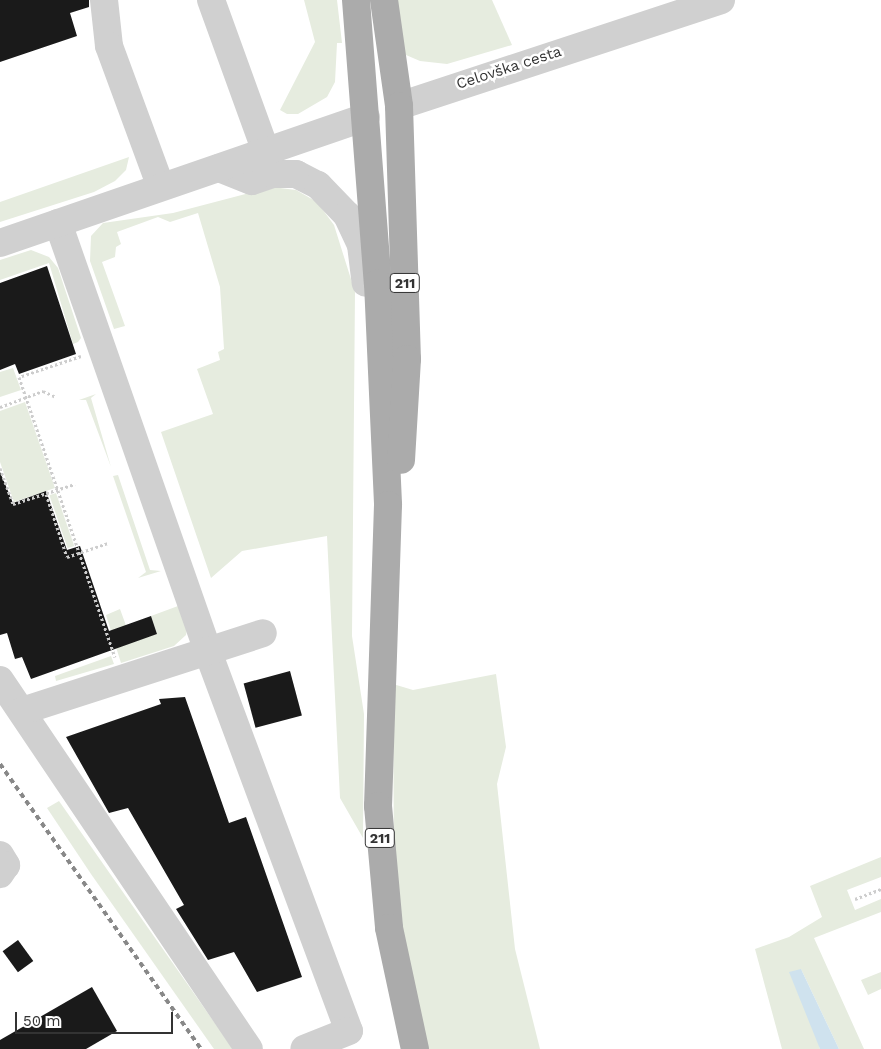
<!DOCTYPE html>
<html>
<head>
<meta charset="utf-8">
<style>
	body { margin:0 }
	#map { position:relative; width:881px; height:1049px; overflow:hidden; background:#fff; font-family:"Work Sans",sans-serif }
	div>[style] { position:absolute }
	[style*='--x'] { left:calc(var(--x)*1px); top:calc(var(--y)*1px); width:calc(var(--w)*1px); rotate:calc(var(--a)*1deg) }
	.green>* { inset:0; background:#e6ecdf; transform-origin:0 0 }
	.water>* { inset:0; background:#cfe2ee }
	.building>* { inset:0; background:#1a1a1a; transform-origin:0 0 }
	.path>* { height:3px; margin-top:-1.5px; transform-origin:0; background:repeating-linear-gradient(90deg,#cdcdcd 0 2.5px,transparent 0 5px) }
	.minor>* { height:28px; margin:-14px; padding:0 14px; transform-origin:14px; border-radius:14px; background:#d0d0d0 }
	.major>* { height:28px; margin:-14px; padding:0 14px; transform-origin:14px; border-radius:14px; background:#ababab }
	.rail>* { height:4px; margin-top:-2px; transform-origin:0; background:repeating-linear-gradient(90deg,#888 0 5px,transparent 0 9px) }
	span { translate:-50% -50%; white-space:nowrap; text-align:center; line-height:1.15; -webkit-text-stroke:5px #fff; paint-order:stroke }
	.shield-label span { padding:1px 4px; background:#fff; border:1px solid; border-radius:4px; -webkit-text-stroke-width:0 }
	.shield-label { font-size:14px; color:#333; font-weight:700 }
	.street-label { font-size:15px; color:#333 }
	.scale { position:absolute; left:15px; top:1012px; width:158px; height:22px; box-sizing:border-box; border:2px solid #333; border-top:0; padding-left:6px; font-size:15px; line-height:18px; white-space:nowrap; color:#333; -webkit-text-stroke:4px #fff; paint-order:stroke }
</style>
</head>
<body>
<div id="map">
	<div class="green">
		<div style="clip-path:polygon(304px 0,337px 0,342px 43px,337px 43px,335px 82px,327px 97px,298px 114px,287px 114px,280px 110px,315px 42px)"></div>
		<div style="clip-path:polygon(393px 0,492px 0,512px 45px,447px 64px,420px 61px,406px 55px,399px 45px)"></div>
		<div style="clip-path:polygon(129px 157px,126px 170px,115px 181px,94px 192px,0 222px,0 202px)"></div>
		<div style="clip-path:polygon(272px 187px,296px 190px,317px 202px,334px 225px,355px 292px,352px 636px,364px 714px,363px 838px,340px 798px,327px 536px,242px 551px,211px 578px,161px 432px,213px 414px,197px 369px,220px 360px,218px 352px,224px 349px,220px 287px,198px 213px,170px 222px,158px 217px,117px 232px,121px 244px,116px 247px,115px 257px,102px 262px,125px 326px,114px 329px,90px 261px,91px 236px,103px 223px,173px 213px)"></div>
		<div style="clip-path:polygon(31px 250px,49px 257px,58px 268px,81px 338px,78px 342px,73px 344px,49px 263px,0 280px,0 260px)"></div>
		<div style="clip-path:polygon(13px 368px,21px 390px,0 397px,0 372px)"></div>
		<div style="clip-path:polygon(96px 394px,91px 398px,111px 467px,86px 400px,79px 400px)"></div>
		<div style="clip-path:polygon(25px 402px,55px 488px,14px 502px,0 462px,0 411px)"></div>
		<div style="clip-path:polygon(118px 475px,150px 570px,161px 571px,138px 578px,146px 572px,113px 476px)"></div>
		<div style="left:56px;top:493px;width:56px;height:7px;rotate:71deg"></div>
		<div style="clip-path:polygon(178px 606px,189px 620px,186px 635px,174px 646px,121px 663px,106px 615px,120px 609px,132px 642px,157px 634px,151px 616px)"></div>
		<div style="clip-path:polygon(111px 656px,114px 664px,56px 681px,55px 676px)"></div>
		<div style="clip-path:polygon(496px 674px,506px 747px,497px 784px,515px 949px,540px 1049px,428px 1049px,406px 952px,394px 864px,393px 684px,413px 690px)"></div>
		<div style="clip-path:polygon(59px 801px,233px 1049px,214px 1049px,91px 874px,47px 808px)"></div>
		<div style="clip-path:polygon(881px 857px,881px 877px,847px 890px,855px 910px,881px 899px,881px 912px,814px 938px,864px 1049px,839px 1049px,801px 969px,820px 1049px,782px 1049px,755px 949px,789px 937px,822px 917px,810px 886px)"></div>
		<div style="clip-path:polygon(881px 972px,881px 989px,868px 995px,861px 980px)"></div>
	</div>
	<div class="water">
		<div style="clip-path:polygon(801px 969px,839px 1049px,820px 1049px,789px 972px)"></div>
	</div>
	<div class="building">
		<div style="clip-path:polygon(0 0,89px 0,89px 7px,70px 13px,77px 36px,0 62px)"></div>
		<div style="clip-path:polygon(47px 266px,76px 354px,19px 374px,15px 364px,0 370px,0 283px)"></div>
		<div style="clip-path:polygon(0 472px,13px 503px,46px 491px,67px 550px,80px 546px,109px 631px,151px 616px,157px 634px,31px 679px,22px 657px,15px 659px,7px 633px,0 635px)"></div>
		<div style="left:290px;top:671px;width:46px;height:48px;rotate:75deg"></div>
		<div style="clip-path:polygon(185px 697px,229px 823px,246px 817px,302px 977px,257px 992px,234px 952px,208px 960px,176px 909px,184px 905px,128px 808px,109px 813px,66px 737px,161px 704px,159px 699px)"></div>
		<div style="left:18px;top:940px;width:26px;height:19px;rotate:54deg"></div>
		<div style="clip-path:polygon(92px 987px,117px 1031px,86px 1049px,0 1049px,0 1040px)"></div>
	</div>
	<div class="path">
		<div style="--x:81;--y:356;--w:65;--a:161.3"></div>
		<div style="--x:19;--y:377;--w:296;--a:71.1"></div>
		<div style="--x:0;--y:407;--w:46;--a:-20.4"></div>
		<div style="--x:43;--y:391;--w:14;--a:25"></div>
		<div style="--x:0;--y:468;--w:38;--a:70"></div>
		<div style="--x:13;--y:504;--w:65;--a:-17.9"></div>
		<div style="--x:46;--y:494;--w:66;--a:71.6"></div>
		<div style="--x:67;--y:557;--w:43;--a:-18.9"></div>
		<div style="--x:855;--y:899;--w:28;--a:-21"></div>
	</div>
	<div class="minor">
		<div style="--x:104;--y:0;--w:46;--a:83.8"></div>
		<div style="--x:109;--y:46;--w:150;--a:69.8"></div>
		<div style="--x:211;--y:0;--w:162;--a:70.1"></div>
		<div style="--x:399;--y:106;--w:339;--a:-18.2"></div>
		<div style="--x:219;--y:168;--w:35;--a:22"></div>
		<div style="--x:252;--y:181;--w:21;--a:-19"></div>
		<div style="--x:272;--y:174;--w:24;--a:0"></div>
		<div style="--x:296;--y:174;--w:25;--a:27"></div>
		<div style="--x:318;--y:185;--w:42;--a:46"></div>
		<div style="--x:347;--y:215;--w:33;--a:65"></div>
		<div style="--x:361;--y:245;--w:38;--a:83"></div>
		<div style="--x:58;--y:223;--w:454;--a:70.7"></div>
		<div style="--x:208;--y:652;--w:404;--a:69.6"></div>
		<div style="--x:349;--y:1031;--w:48;--a:158.2"></div>
		<div style="--x:0;--y:243;--w:387;--a:-19"></div>
		<div style="--x:0;--y:680;--w:445;--a:56"></div>
		<div style="--x:22;--y:711;--w:253;--a:-17.9"></div>
		<div style="--x:0;--y:855;--w:12;--a:59"></div>
		<div style="--x:6;--y:865;--w:11;--a:124"></div>
	</div>
	<div class="major">
		<div style="--x:356;--y:0;--w:284;--a:85.6"></div>
		<div style="--x:378;--y:283;--w:222;--a:87.4"></div>
		<div style="--x:388;--y:505;--w:301;--a:91.9"></div>
		<div style="--x:378;--y:806;--w:122;--a:84.8"></div>
		<div style="--x:389;--y:928;--w:124;--a:77.9"></div>
		<div style="--x:384;--y:0;--w:107;--a:81.9"></div>
		<div style="--x:399;--y:106;--w:253;--a:88.2"></div>
		<div style="--x:407;--y:359;--w:101;--a:93.4"></div>
	</div>
	<div class="rail">
		<div style="--x:0;--y:764;--w:349;--a:54.8"></div>
	</div>
	<div class="shield-label">
		<span style="left:405px;top:283px">211</span>
		<span style="left:380px;top:838px">211</span>
	</div>
	<div class="street-label">
		<span style="left:509px;top:68px;rotate:-18deg">Celovška cesta</span>
	</div>
	<div class="scale">50 m</div>
</div>
</body>
</html>
